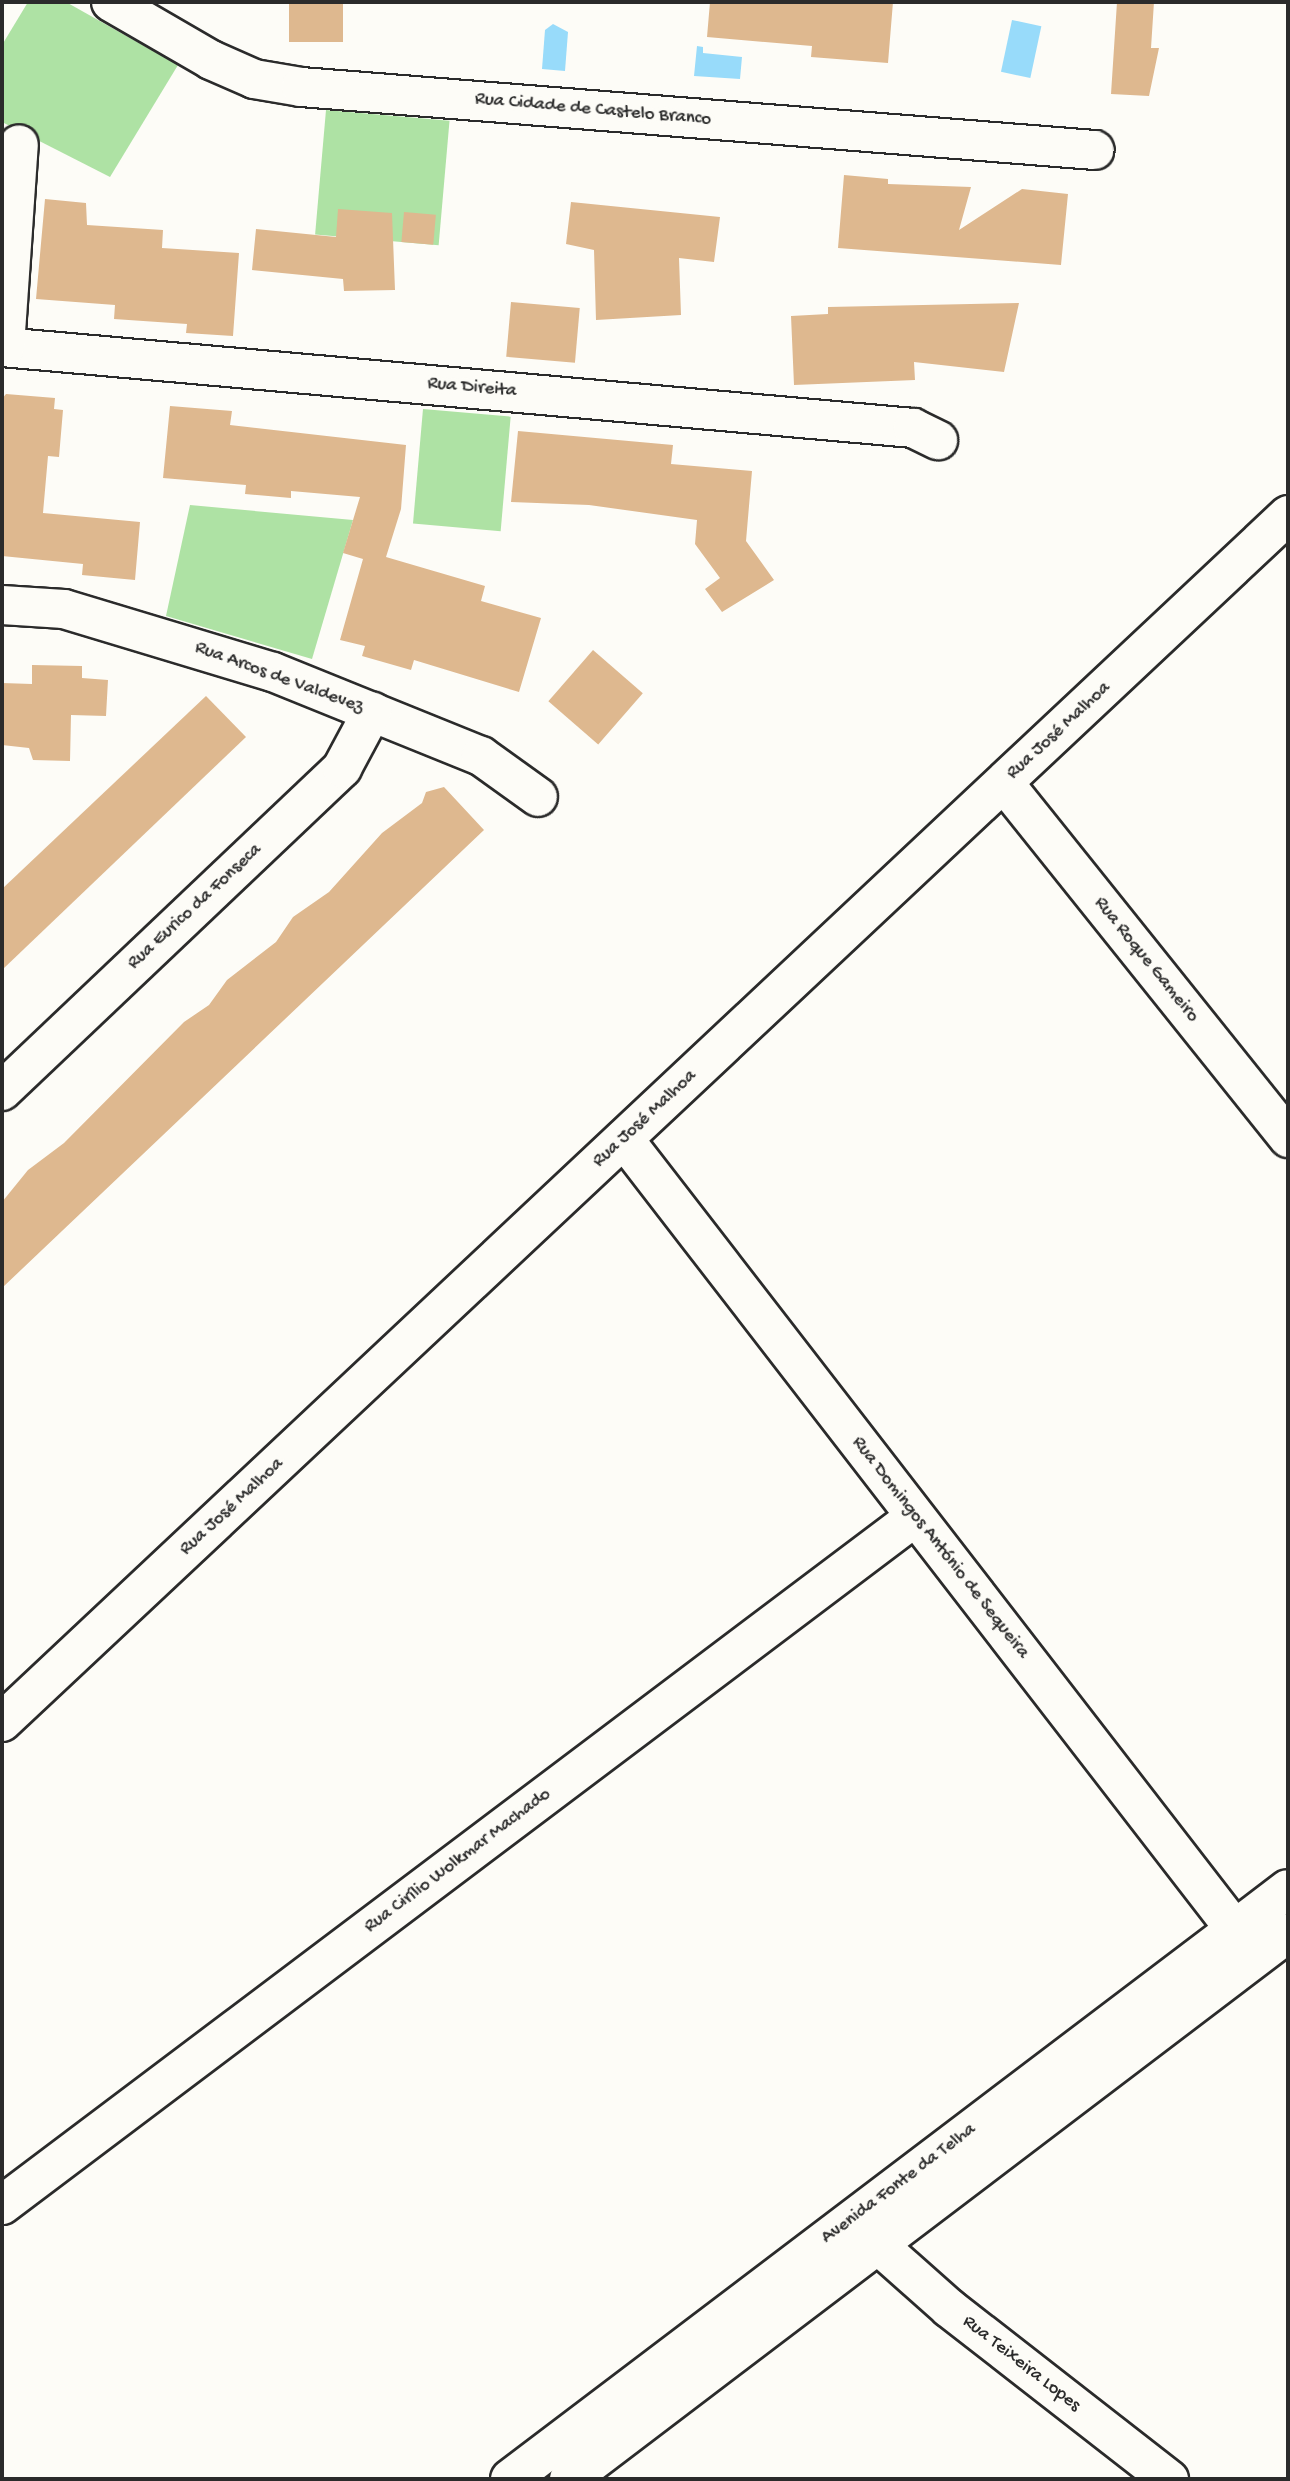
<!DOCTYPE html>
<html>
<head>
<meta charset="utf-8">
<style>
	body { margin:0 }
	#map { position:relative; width:1290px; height:2481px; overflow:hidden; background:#fdfcf7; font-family:"Gochi Hand",sans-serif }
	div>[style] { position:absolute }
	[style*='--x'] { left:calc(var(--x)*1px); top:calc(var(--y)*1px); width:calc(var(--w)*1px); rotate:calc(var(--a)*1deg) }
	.green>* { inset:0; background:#aee2a4; transform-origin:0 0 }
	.water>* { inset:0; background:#98dbfa; transform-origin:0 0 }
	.building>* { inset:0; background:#deb88f; transform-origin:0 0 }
	.roads { filter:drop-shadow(2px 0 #2b2b2b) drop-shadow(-2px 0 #2b2b2b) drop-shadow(0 2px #2b2b2b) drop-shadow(0 -2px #2b2b2b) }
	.minor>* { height:38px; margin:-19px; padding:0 19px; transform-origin:19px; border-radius:19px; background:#fdfcf7 }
	.major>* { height:38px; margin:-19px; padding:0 19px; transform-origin:19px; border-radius:19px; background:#fdfcf7 }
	span { translate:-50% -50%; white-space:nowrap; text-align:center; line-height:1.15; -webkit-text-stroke:7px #fdfcf7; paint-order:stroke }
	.street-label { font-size:19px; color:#2b2b2b }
	.frame { position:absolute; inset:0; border:4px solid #2b2b2b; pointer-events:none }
</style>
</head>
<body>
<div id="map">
	<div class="green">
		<div style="clip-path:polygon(28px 2px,66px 2px,178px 65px,110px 177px,2px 122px,2px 45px)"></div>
		<div style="left:326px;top:110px;width:124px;height:125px;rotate:5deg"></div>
		<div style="left:423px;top:409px;width:88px;height:115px;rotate:5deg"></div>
		<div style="clip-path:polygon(190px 505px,353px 520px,312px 659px,166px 616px)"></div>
	</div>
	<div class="water">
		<div style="left:1012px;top:20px;width:30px;height:53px;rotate:12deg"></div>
		<div style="clip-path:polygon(553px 24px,568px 32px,565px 71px,542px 69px,545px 30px)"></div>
		<div style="clip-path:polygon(697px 46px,703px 47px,703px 53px,742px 57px,740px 79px,694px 76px)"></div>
	</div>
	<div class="building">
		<div style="left:289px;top:2px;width:54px;height:40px"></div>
		<div style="clip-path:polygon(710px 2px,893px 2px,888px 63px,811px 57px,812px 46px,707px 37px)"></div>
		<div style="clip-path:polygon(1117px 2px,1154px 2px,1151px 48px,1159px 48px,1149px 96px,1111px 94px)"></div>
		<div style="clip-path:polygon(844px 175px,888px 179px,888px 184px,971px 187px,959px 230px,1022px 189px,1068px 194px,1061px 265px,838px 248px)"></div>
		<div style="clip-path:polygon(45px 199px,86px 203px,87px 225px,163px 230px,162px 248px,239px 253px,233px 336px,186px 333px,187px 324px,114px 319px,115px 305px,36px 299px)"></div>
		<div style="clip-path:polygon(571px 202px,720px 217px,714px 262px,679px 258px,681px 315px,596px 320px,594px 250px,566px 244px)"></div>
		<div style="clip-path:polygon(338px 209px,392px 213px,395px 290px,344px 291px,343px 279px,252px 270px,256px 229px,336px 237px)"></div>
		<div style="left:404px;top:212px;width:32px;height:30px;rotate:5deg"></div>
		<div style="left:511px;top:302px;width:69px;height:55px;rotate:5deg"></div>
		<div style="clip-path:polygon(1019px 303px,1004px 372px,914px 362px,915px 380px,794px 385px,791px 316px,828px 314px,828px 307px)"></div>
		<div style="clip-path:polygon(6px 394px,55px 398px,54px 409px,63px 410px,59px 457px,48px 456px,43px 513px,140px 522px,135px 580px,82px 575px,83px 564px,2px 556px,2px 399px)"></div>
		<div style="clip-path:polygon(170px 406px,232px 411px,230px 425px,406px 445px,401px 509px,386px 557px,485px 586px,481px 601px,541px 618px,519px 692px,414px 660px,411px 670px,362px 656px,365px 646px,340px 640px,363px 559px,343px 553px,360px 497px,291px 491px,291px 498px,245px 494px,246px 485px,163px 478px)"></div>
		<div style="clip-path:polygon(518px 431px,673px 445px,671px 464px,752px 471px,746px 541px,774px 580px,722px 612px,705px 589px,720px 578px,695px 544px,697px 520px,589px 505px,511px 502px)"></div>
		<div style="left:593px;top:650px;width:66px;height:68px;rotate:41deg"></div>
		<div style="clip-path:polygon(32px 665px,82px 666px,82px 678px,108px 680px,106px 716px,71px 715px,70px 761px,33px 760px,29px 748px,2px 745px,2px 683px,32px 684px)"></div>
		<div style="clip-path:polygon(206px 696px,246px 737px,2px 970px,2px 889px)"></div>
		<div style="clip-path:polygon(444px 787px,484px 830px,2px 1288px,2px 1202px,28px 1170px,64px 1143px,184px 1022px,209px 1005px,227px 980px,276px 942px,293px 917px,329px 892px,382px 833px,422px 803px,426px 792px)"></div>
	</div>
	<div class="roads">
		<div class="minor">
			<div style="--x:111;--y:2;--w:116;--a:30.1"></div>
			<div style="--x:211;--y:60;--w:47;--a:23.8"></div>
			<div style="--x:254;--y:79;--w:48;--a:9.7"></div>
			<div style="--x:301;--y:87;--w:796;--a:4.54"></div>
			<div style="--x:2;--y:347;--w:915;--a:5.08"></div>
			<div style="--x:913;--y:428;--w:28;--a:26"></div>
			<div style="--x:5;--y:347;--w:203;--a:-86.1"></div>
			<div style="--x:2;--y:605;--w:62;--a:3.7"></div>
			<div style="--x:64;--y:609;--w:218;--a:16.8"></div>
			<div style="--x:273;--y:672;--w:224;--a:22"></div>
			<div style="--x:481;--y:756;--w:70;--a:35.7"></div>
			<div style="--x:1004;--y:783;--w:455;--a:51.3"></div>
			<div style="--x:2;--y:1091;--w:469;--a:-43.5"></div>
			<div style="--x:342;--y:768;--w:64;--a:-61.8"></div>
			<div style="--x:624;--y:1139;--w:1030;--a:52.3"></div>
			<div style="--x:2;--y:1722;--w:1764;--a:-43.18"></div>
			<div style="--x:2;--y:2205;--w:1143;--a:-37"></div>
			<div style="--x:877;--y:2244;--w:96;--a:41.6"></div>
			<div style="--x:949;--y:2308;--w:279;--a:37.9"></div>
		</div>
		<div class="major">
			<div style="--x:510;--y:2479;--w:976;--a:-37.18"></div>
			<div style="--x:569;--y:2479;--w:903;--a:-37.21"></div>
		</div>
	</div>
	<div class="street-label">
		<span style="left:593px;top:110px;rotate:5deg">Rua Cidade de Castelo Branco</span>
		<span style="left:472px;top:388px;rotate:5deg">Rua Direita</span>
		<span style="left:279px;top:678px;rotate:20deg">Rua Arcos de Valdevez</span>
		<span style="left:1059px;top:731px;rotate:-43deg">Rua José Malhoa</span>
		<span style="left:195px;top:907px;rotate:-43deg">Rua Eurico da Fonseca</span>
		<span style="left:1146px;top:960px;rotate:51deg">Rua Roque Gameiro</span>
		<span style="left:645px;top:1119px;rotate:-43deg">Rua José Malhoa</span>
		<span style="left:232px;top:1507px;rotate:-43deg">Rua José Malhoa</span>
		<span style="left:940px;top:1548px;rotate:52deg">Rua Domingos António de Sequeira</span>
		<span style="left:458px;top:1861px;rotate:-37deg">Rua Cirílio Wolkmar Machado</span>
		<span style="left:899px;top:2184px;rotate:-37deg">Avenida Fonte da Telha</span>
		<span style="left:1021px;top:2364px;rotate:38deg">Rua Teixeira Lopes</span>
	</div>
	<div class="frame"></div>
</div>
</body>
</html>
